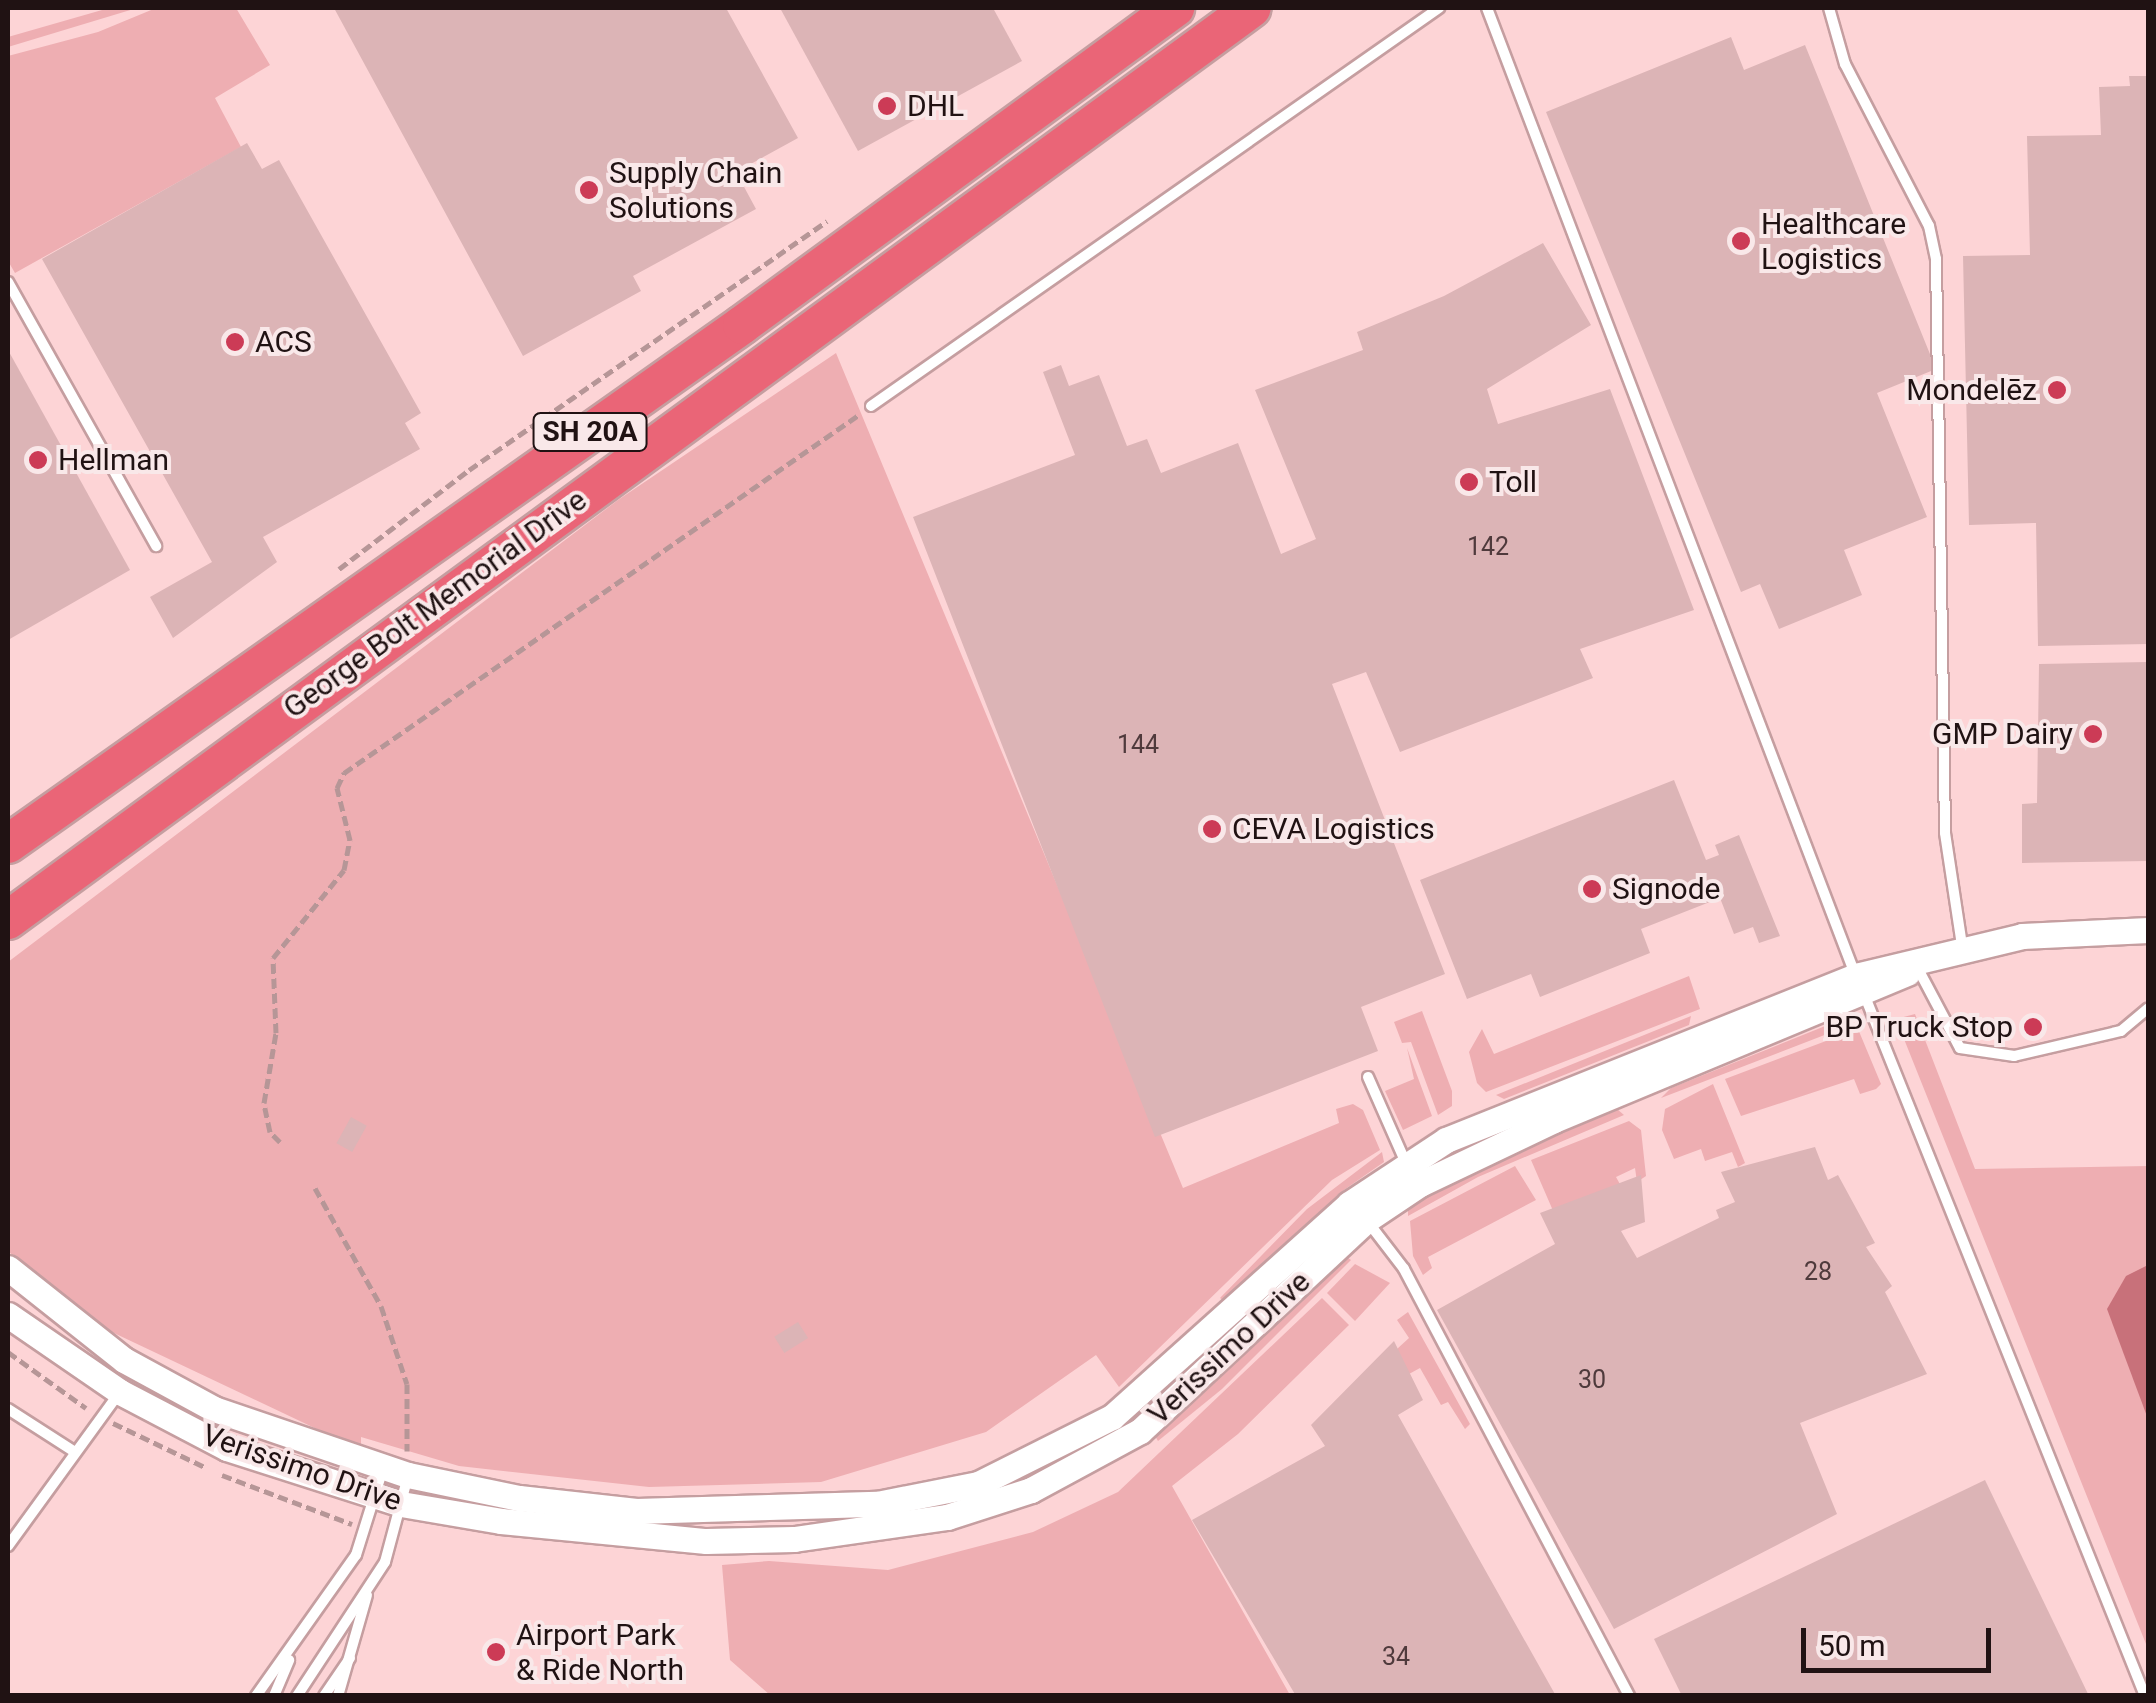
<!DOCTYPE html>
<html>
<head>
<meta charset="utf-8">
<style>
	body { margin:0 }
	#map { position:relative; width:2156px; height:1703px; overflow:hidden; background:#fdd4d6; font-family:Roboto,sans-serif }
	div>[style] { position:absolute }
	[style*='--x'] { left:calc(var(--x)*1px); top:calc(var(--y)*1px); width:calc(var(--w)*1px); rotate:calc(var(--a)*1deg) }
	.green>* { inset:0; background:#eeaeb2 }
	.water>* { inset:0; background:#c8717a }
	.building>* { inset:0; background:#dcb4b6; transform-origin:0 0 }
	.path>* { height:5px; margin-top:-2.5px; transform-origin:0; background:repeating-linear-gradient(90deg,#b69697 0 10px,transparent 0 15px) }
	.roads { filter:drop-shadow(2px 0 #c59ea0) drop-shadow(-2px 0 #c59ea0) drop-shadow(0 2px #c59ea0) drop-shadow(0 -2px #c59ea0) }
	.service>* { height:10px; margin:-5px; padding:0 5px; transform-origin:5px; border-radius:5px; background:#fff }
	.tertiary>* { height:25px; margin:-12.5px; padding:0 12.5px; transform-origin:12.5px; border-radius:12.5px; background:#fff }
	.motorway>* { height:38px; margin:-19px; padding:0 19px; transform-origin:19px; border-radius:19px; background:#ea6577 }
	.dots>* { width:28px; height:28px; translate:-50% -50%; box-sizing:border-box; border:5px solid #f9e8e9; border-radius:50% }
	span { translate:-50% -50%; white-space:nowrap; text-align:center; line-height:1.15; -webkit-text-stroke:8px #f9e8e9; paint-order:stroke }
	.number-label { font-size:25px; color:#4f3a3c }
	.number-label span { -webkit-text-stroke-width:0 }
	.shield-label span { padding:2px 8px; background:#f9e8e9; border:2px solid; border-radius:8px; -webkit-text-stroke-width:0 }
	.shield-label { font-size:28px; color:#201213; font-weight:700 }
	.poi-label { font-size:30px; color:#201213 }
	.left { translate:0 -50%; text-align:left }
	.right { translate:-100% -50%; text-align:right }
	.street-label { font-size:30px; color:#201213 }
	.frame { position:absolute; inset:0; border:10px solid #201213; pointer-events:none }
	.scale { position:absolute; left:1801px; top:1628px; width:190px; height:45px; box-sizing:border-box; border:5px solid #201213; border-top:0; padding-left:12px; font-size:30px; line-height:35px; white-space:nowrap; color:#201213; -webkit-text-stroke:8px #f9e8e9; paint-order:stroke }
</style>
</head>
<body>
<div id="map">
	<div class="green">
		<div style="clip-path:polygon(109px 8px,137px 8px,8px 47px,8px 37px)"></div>
		<div style="clip-path:polygon(156px 8px,236px 8px,270px 65px,215px 98px,241px 147px,15px 273px,8px 261px,8px 56px,98px 32px)"></div>
		<div style="clip-path:polygon(836px 353px,1183px 1188px,1339px 1123px,1336px 1109px,1353px 1104px,1363px 1110px,1380px 1150px,1332px 1180px,1119px 1387px,1096px 1355px,986px 1432px,821px 1482px,649px 1487px,459px 1466px,361px 1437px,361px 1450px,78px 1316px,8px 1251px,8px 962px,618px 500px)"></div>
		<div style="clip-path:polygon(1689px 976px,1700px 1009px,1486px 1092px,1477px 1083px,1469px 1052px,1482px 1029px,1494px 1054px)"></div>
		<div style="clip-path:polygon(1422px 1011px,1452px 1091px,1452px 1106px,1438px 1115px,1411px 1042px,1402px 1043px,1394px 1022px)"></div>
		<div style="clip-path:polygon(1915px 1014px,1975px 1169px,2148px 1166px,2148px 1649px,1896px 1019px)"></div>
		<div style="clip-path:polygon(1691px 1016px,1689px 1025px,1504px 1099px,1496px 1095px)"></div>
		<div style="clip-path:polygon(1850px 1016px,1853px 1024px,1661px 1098px,1671px 1088px)"></div>
		<div style="clip-path:polygon(1858px 1029px,1881px 1084px,1876px 1089px,1860px 1094px,1854px 1079px,1741px 1116px,1725px 1079px)"></div>
		<div style="clip-path:polygon(1407px 1048px,1432px 1116px,1403px 1130px,1385px 1091px,1414px 1079px)"></div>
		<div style="clip-path:polygon(1713px 1084px,1745px 1163px,1738px 1167px,1732px 1152px,1705px 1161px,1701px 1149px,1674px 1159px,1662px 1130px,1665px 1109px)"></div>
		<div style="clip-path:polygon(1617px 1109px,1624px 1115px,1478px 1177px,1408px 1216px,1408px 1203px,1511px 1149px)"></div>
		<div style="clip-path:polygon(1629px 1121px,1641px 1130px,1646px 1176px,1637px 1182px,1635px 1168px,1616px 1177px,1621px 1186px,1554px 1213px,1531px 1160px)"></div>
		<div style="clip-path:polygon(1382px 1152px,1384px 1162px,1341px 1192px,1227px 1303px,1220px 1298px,1307px 1209px)"></div>
		<div style="clip-path:polygon(1515px 1166px,1536px 1200px,1428px 1257px,1432px 1268px,1423px 1275px,1413px 1256px,1410px 1221px)"></div>
		<div style="clip-path:polygon(1344px 1255px,1351px 1260px,1222px 1389px,1158px 1441px,1155px 1436px)"></div>
		<div style="clip-path:polygon(1355px 1264px,1390px 1283px,1355px 1321px,1327px 1293px)"></div>
		<div style="clip-path:polygon(1322px 1298px,1349px 1325px,1238px 1434px,1172px 1486px,1290px 1695px,770px 1695px,730px 1660px,722px 1565px,769px 1561px,888px 1570px,1033px 1532px,1118px 1492px)"></div>
		<div style="clip-path:polygon(1408px 1312px,1470px 1424px,1465px 1429px,1448px 1402px,1441px 1405px,1420px 1368px,1409px 1374px,1397px 1349px,1409px 1338px,1397px 1320px)"></div>
	</div>
	<div class="water">
		<div style="clip-path:polygon(2148px 1265px,2148px 1419px,2107px 1309px,2126px 1276px)"></div>
	</div>
	<div class="building">
		<div style="clip-path:polygon(334px 8px,726px 8px,798px 138px,736px 172px,756px 209px,633px 276px,641px 291px,523px 356px)"></div>
		<div style="clip-path:polygon(780px 8px,993px 8px,1022px 61px,858px 151px)"></div>
		<div style="clip-path:polygon(1731px 37px,1744px 70px,1805px 45px,1936px 369px,1877px 393px,1927px 517px,1844px 550px,1862px 595px,1779px 629px,1760px 584px,1741px 592px,1546px 112px)"></div>
		<div style="clip-path:polygon(2129px 76px,2148px 76px,2148px 644px,2038px 646px,2036px 523px,1969px 525px,1963px 256px,2030px 255px,2027px 136px,2101px 135px,2099px 87px,2130px 86px)"></div>
		<div style="clip-path:polygon(247px 143px,262px 169px,279px 160px,421px 413px,405px 423px,420px 449px,263px 537px,277px 562px,173px 638px,150px 597px,212px 562px,42px 259px)"></div>
		<div style="clip-path:polygon(1543px 243px,1591px 325px,1487px 389px,1498px 424px,1610px 389px,1694px 610px,1580px 649px,1593px 678px,1400px 752px,1366px 672px,1332px 684px,1445px 974px,1361px 1007px,1378px 1051px,1155px 1137px,913px 517px,1075px 455px,1043px 372px,1061px 365px,1069px 386px,1099px 375px,1127px 446px,1147px 439px,1161px 473px,1238px 443px,1281px 554px,1316px 539px,1255px 390px,1363px 350px,1357px 332px,1444px 296px)"></div>
		<div style="clip-path:polygon(8px 350px,130px 570px,8px 640px)"></div>
		<div style="clip-path:polygon(2148px 662px,2148px 861px,2022px 863px,2022px 804px,2037px 803px,2039px 664px)"></div>
		<div style="clip-path:polygon(1674px 780px,1706px 860px,1719px 855px,1715px 845px,1739px 835px,1780px 936px,1759px 943px,1753px 927px,1734px 934px,1720px 898px,1641px 929px,1650px 953px,1540px 997px,1531px 974px,1467px 999px,1420px 880px)"></div>
		<div style="left:351px;top:1117px;width:18px;height:30px;rotate:29deg"></div>
		<div style="clip-path:polygon(1815px 1147px,1828px 1180px,1838px 1175px,1875px 1243px,1866px 1247px,1892px 1286px,1885px 1292px,1927px 1374px,1800px 1423px,1837px 1514px,1614px 1629px,1437px 1310px,1555px 1244px,1540px 1213px,1641px 1175px,1645px 1222px,1621px 1231px,1637px 1258px,1719px 1218px,1716px 1210px,1735px 1202px,1721px 1172px)"></div>
		<div style="left:798px;top:1322px;width:19px;height:28px;rotate:58deg"></div>
		<div style="clip-path:polygon(1394px 1341px,1423px 1400px,1398px 1415px,1556px 1696px,1296px 1696px,1192px 1520px,1325px 1446px,1311px 1425px)"></div>
		<div style="clip-path:polygon(1985px 1480px,2089px 1696px,1682px 1696px,1654px 1639px)"></div>
	</div>
	<div class="path">
		<div style="--x:339;--y:569;--w:163;--a:-37.3"></div>
		<div style="--x:469;--y:470;--w:436;--a:-34.8"></div>
		<div style="--x:280;--y:1142;--w:14;--a:-135"></div>
		<div style="--x:270;--y:1132;--w:30;--a:-102"></div>
		<div style="--x:264;--y:1103;--w:71;--a:-80.3"></div>
		<div style="--x:276;--y:1033;--w:75;--a:-92.3"></div>
		<div style="--x:273;--y:958;--w:113;--a:-51.1"></div>
		<div style="--x:344;--y:870;--w:31;--a:-79"></div>
		<div style="--x:350;--y:840;--w:54;--a:-104"></div>
		<div style="--x:337;--y:788;--w:17;--a:-65"></div>
		<div style="--x:344;--y:773;--w:629;--a:-34.83"></div>
		<div style="--x:315;--y:1188;--w:135;--a:60.8"></div>
		<div style="--x:381;--y:1306;--w:82;--a:71.6"></div>
		<div style="--x:407;--y:1384;--w:67;--a:90"></div>
		<div style="--x:8;--y:1352;--w:96;--a:35.7"></div>
		<div style="--x:113;--y:1423;--w:104;--a:25.6"></div>
		<div style="--x:222;--y:1475;--w:139;--a:20.7"></div>
	</div>
	<div class="roads">
		<div class="service">
			<div style="--x:1487;--y:8;--w:1034;--a:69.15"></div>
			<div style="--x:1829;--y:8;--w:58;--a:74.1"></div>
			<div style="--x:1845;--y:64;--w:182;--a:62.6"></div>
			<div style="--x:1929;--y:226;--w:34;--a:78"></div>
			<div style="--x:1936;--y:259;--w:574;--a:89.1"></div>
			<div style="--x:1945;--y:833;--w:114;--a:81.4"></div>
			<div style="--x:8;--y:282;--w:303;--a:60.7"></div>
			<div style="--x:871;--y:406;--w:694;--a:-35.02"></div>
			<div style="--x:1916;--y:965;--w:94;--a:62.1"></div>
			<div style="--x:1960;--y:1048;--w:55;--a:8.4"></div>
			<div style="--x:2014;--y:1056;--w:110;--a:-13.2"></div>
			<div style="--x:2121;--y:1031;--w:35;--a:-40"></div>
			<div style="--x:1864;--y:994;--w:756;--a:68.18"></div>
			<div style="--x:1368;--y:1077;--w:94;--a:66.2"></div>
			<div style="--x:1368;--y:1222;--w:59;--a:52.5"></div>
			<div style="--x:1404;--y:1269;--w:483;--a:62.2"></div>
			<div style="--x:8;--y:1409;--w:80;--a:32.7"></div>
			<div style="--x:8;--y:1546;--w:189;--a:-54"></div>
			<div style="--x:256;--y:1696;--w:173;--a:-54.7"></div>
			<div style="--x:356;--y:1555;--w:90;--a:-72.6"></div>
			<div style="--x:274;--y:1696;--w:39;--a:-67"></div>
			<div style="--x:297;--y:1696;--w:160;--a:-56.7"></div>
			<div style="--x:385;--y:1562;--w:89;--a:-75"></div>
			<div style="--x:324;--y:1696;--w:46;--a:-55.6"></div>
			<div style="--x:338;--y:1696;--w:105;--a:-74"></div>
		</div>
		<div class="tertiary">
			<div style="--x:8;--y:1268;--w:148;--a:38.4"></div>
			<div style="--x:124;--y:1360;--w:102;--a:28.6"></div>
			<div style="--x:214;--y:1409;--w:205;--a:18.8"></div>
			<div style="--x:408;--y:1475;--w:113;--a:11.7"></div>
			<div style="--x:519;--y:1498;--w:118;--a:6.3"></div>
			<div style="--x:636;--y:1511;--w:241;--a:-1.7"></div>
			<div style="--x:877;--y:1504;--w:103;--a:-11.2"></div>
			<div style="--x:978;--y:1484;--w:150;--a:-26.6"></div>
			<div style="--x:1112;--y:1417;--w:319;--a:-41.9"></div>
			<div style="--x:1349;--y:1204;--w:116;--a:-33.4"></div>
			<div style="--x:1446;--y:1140;--w:442;--a:-21.8"></div>
			<div style="--x:1856;--y:976;--w:171;--a:-13.5"></div>
			<div style="--x:2022;--y:936;--w:126;--a:-2.7"></div>
			<div style="--x:8;--y:1315;--w:136;--a:34.5"></div>
			<div style="--x:120;--y:1392;--w:121;--a:27.6"></div>
			<div style="--x:227;--y:1448;--w:183;--a:17.8"></div>
			<div style="--x:401;--y:1504;--w:101;--a:9.6"></div>
			<div style="--x:501;--y:1521;--w:206;--a:5.6"></div>
			<div style="--x:706;--y:1541;--w:88;--a:-1.3"></div>
			<div style="--x:794;--y:1539;--w:155;--a:-8.2"></div>
			<div style="--x:947;--y:1517;--w:88;--a:-17.8"></div>
			<div style="--x:1031;--y:1490;--w:124;--a:-28.4"></div>
			<div style="--x:1140;--y:1431;--w:309;--a:-43"></div>
			<div style="--x:1366;--y:1220;--w:65;--a:-33.7"></div>
			<div style="--x:1420;--y:1184;--w:148;--a:-25.5"></div>
			<div style="--x:1554;--y:1120;--w:383;--a:-22.6"></div>
		</div>
		<div class="motorway">
			<div style="--x:8;--y:844;--w:899;--a:-35.26"></div>
			<div style="--x:742;--y:325;--w:537;--a:-36.21"></div>
			<div style="--x:8;--y:920;--w:1542;--a:-36.25"></div>
		</div>
	</div>
	<div class="dots">
		<div style="left:887px;top:106px;background:#cc3b56"></div>
		<div style="left:589px;top:190px;background:#cc3b56"></div>
		<div style="left:1741px;top:241px;background:#cc3b56"></div>
		<div style="left:235px;top:342px;background:#cc3b56"></div>
		<div style="left:2057px;top:390px;background:#cc3b56"></div>
		<div style="left:38px;top:460px;background:#cc3b56"></div>
		<div style="left:1469px;top:482px;background:#cc3b56"></div>
		<div style="left:2093px;top:734px;background:#cc3b56"></div>
		<div style="left:1212px;top:829px;background:#cc3b56"></div>
		<div style="left:1592px;top:889px;background:#cc3b56"></div>
		<div style="left:2033px;top:1027px;background:#cc3b56"></div>
		<div style="left:496px;top:1652px;background:#cc3b56"></div>
	</div>
	<div class="number-label">
		<span style="left:1488px;top:547px">142</span>
		<span style="left:1138px;top:745px">144</span>
		<span style="left:1818px;top:1272px">28</span>
		<span style="left:1592px;top:1380px">30</span>
		<span style="left:1396px;top:1657px">34</span>
	</div>
	<div class="shield-label">
		<span style="left:590px;top:432px">SH 20A</span>
	</div>
	<div class="poi-label">
		<span class="left" style="left:907px;top:106px">DHL</span>
		<span class="left" style="left:609px;top:190px">Supply Chain<br>Solutions</span>
		<span class="left" style="left:1761px;top:241px">Healthcare<br>Logistics</span>
		<span class="left" style="left:255px;top:342px">ACS</span>
		<span class="right" style="left:2037px;top:390px">Mondelēz</span>
		<span class="left" style="left:58px;top:460px">Hellman</span>
		<span class="left" style="left:1489px;top:482px">Toll</span>
		<span class="right" style="left:2073px;top:734px">GMP Dairy</span>
		<span class="left" style="left:1232px;top:829px">CEVA Logistics</span>
		<span class="left" style="left:1612px;top:889px">Signode</span>
		<span class="right" style="left:2013px;top:1027px">BP Truck Stop</span>
		<span class="left" style="left:516px;top:1652px">Airport Park<br>&amp; Ride North</span>
	</div>
	<div class="street-label">
		<span style="left:435px;top:604px;rotate:-36deg">George Bolt Memorial Drive</span>
		<span style="left:1229px;top:1348px;rotate:-43deg">Verissimo Drive</span>
		<span style="left:302px;top:1468px;rotate:19deg">Verissimo Drive</span>
	</div>
	<div class="frame"></div>
	<div class="scale">50 m</div>
</div>
</body>
</html>
